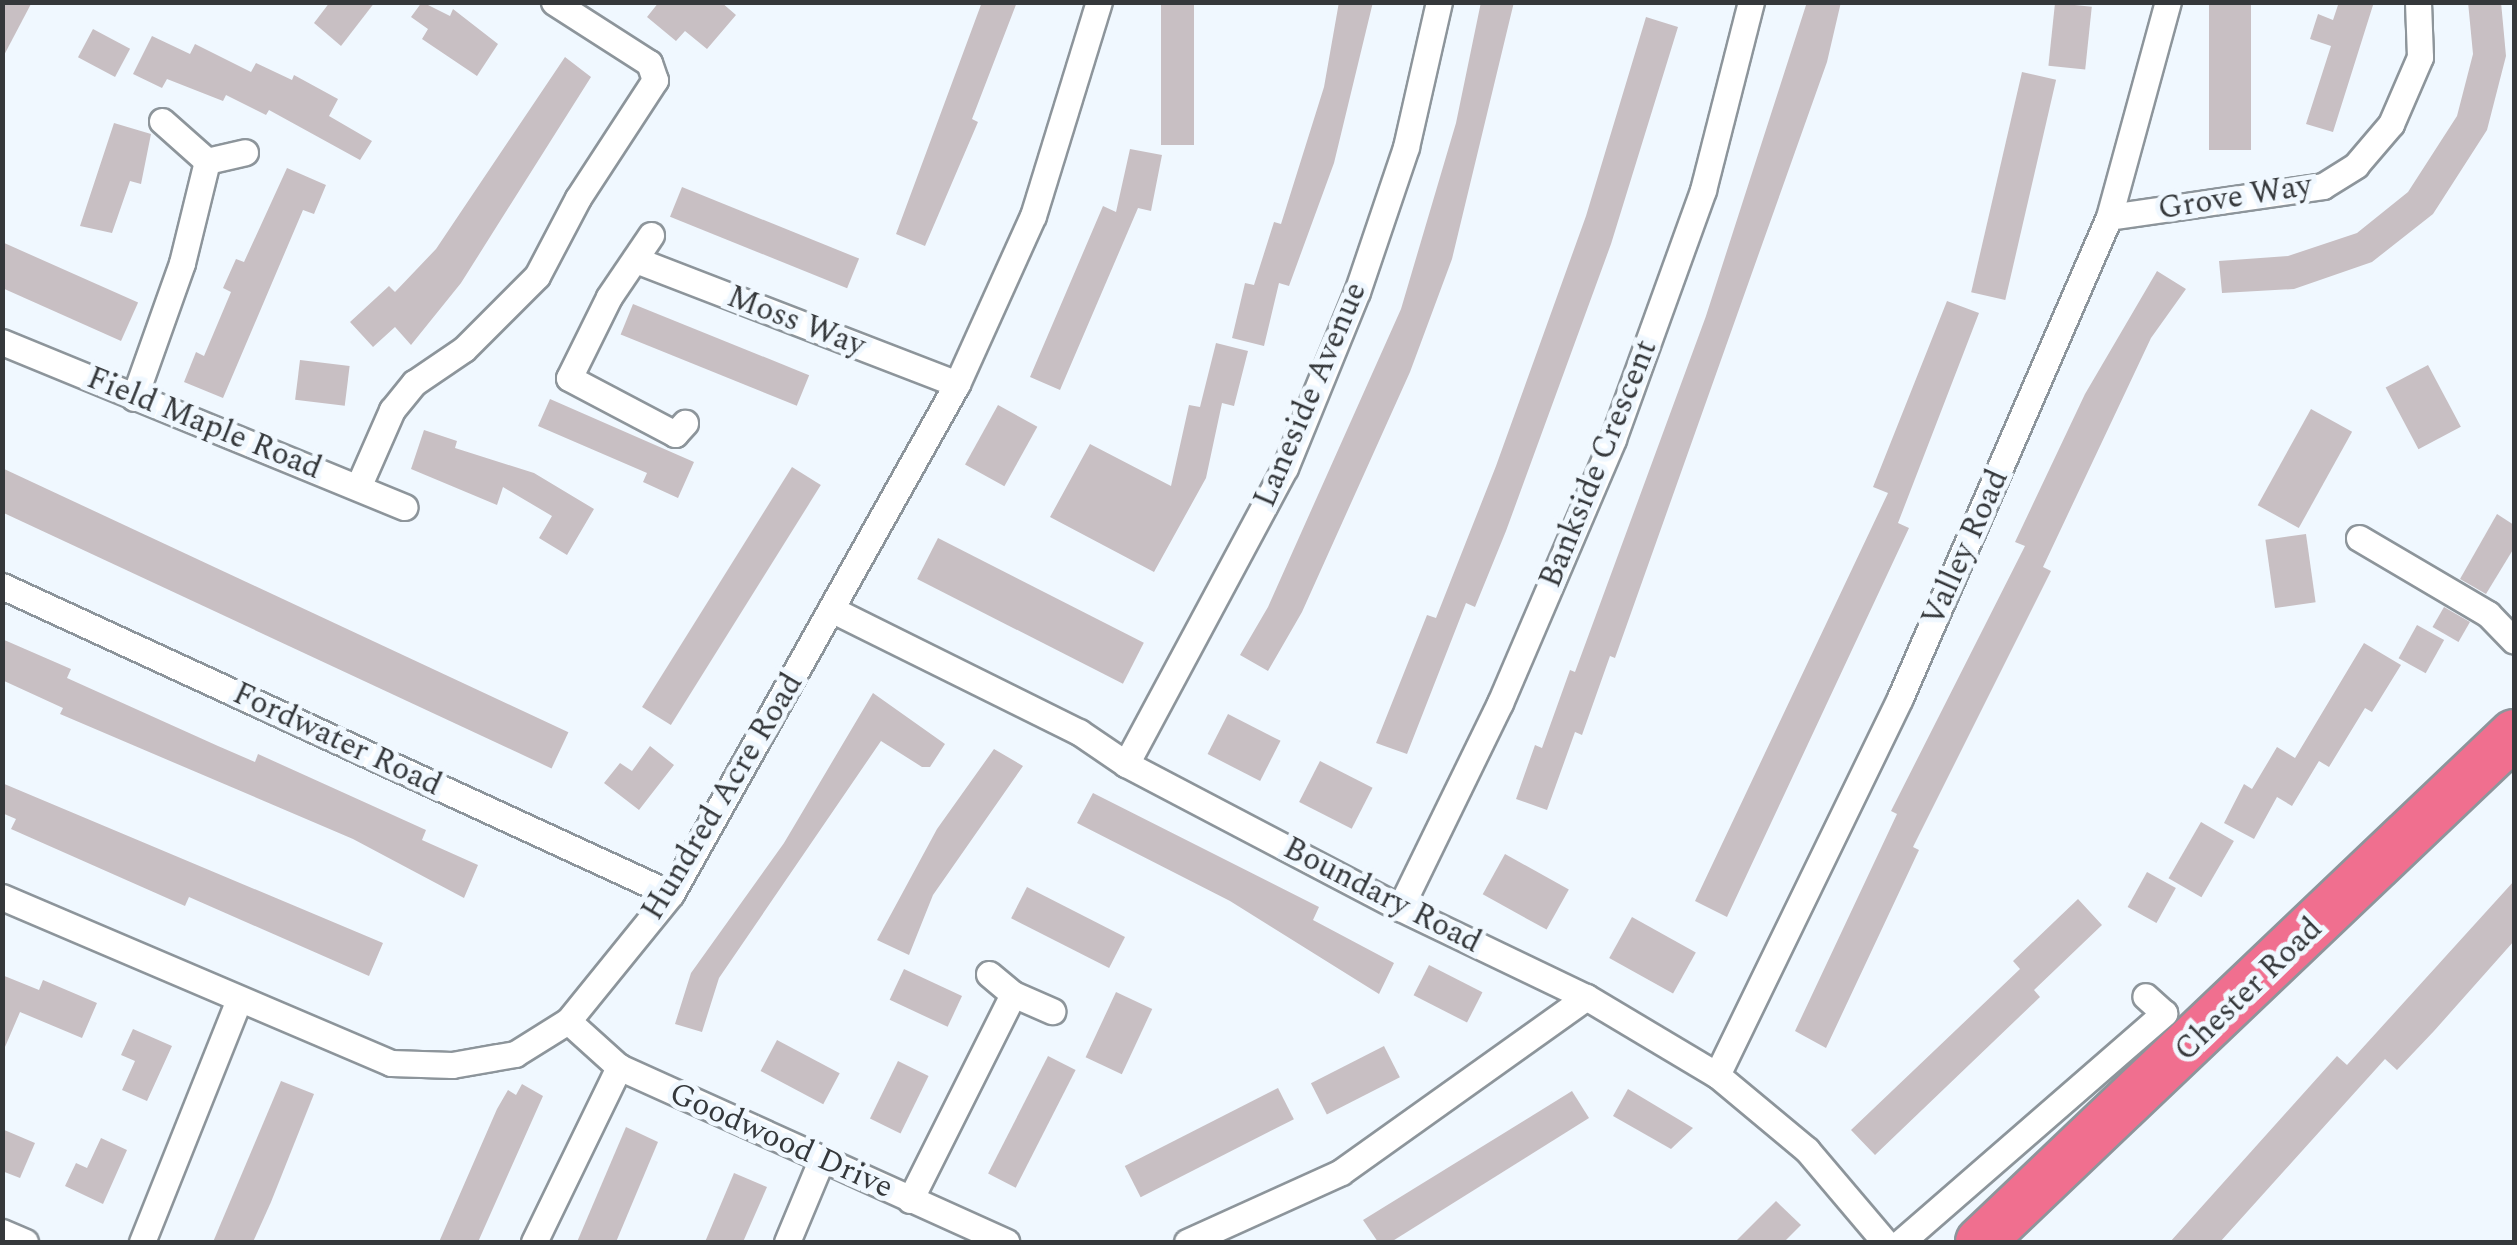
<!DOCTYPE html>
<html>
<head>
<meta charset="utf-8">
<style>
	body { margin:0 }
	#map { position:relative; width:2517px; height:1245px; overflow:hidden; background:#f0f8ff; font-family:Spectral,serif }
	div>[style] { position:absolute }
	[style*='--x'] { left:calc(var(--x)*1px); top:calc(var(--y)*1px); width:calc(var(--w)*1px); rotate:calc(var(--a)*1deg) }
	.building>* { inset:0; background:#c8bfc3; transform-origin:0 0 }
	.roads { filter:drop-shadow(2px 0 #8d959b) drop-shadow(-2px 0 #8d959b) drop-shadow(0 2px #8d959b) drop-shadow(0 -2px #8d959b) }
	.street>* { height:25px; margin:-12.5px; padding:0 12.5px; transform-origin:12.5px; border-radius:12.5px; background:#fff }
	.highway>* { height:48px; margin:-24px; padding:0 24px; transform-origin:24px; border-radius:24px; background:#f06f8f }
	span { translate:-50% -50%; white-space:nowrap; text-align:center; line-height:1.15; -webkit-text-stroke:10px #f0f8ff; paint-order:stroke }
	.street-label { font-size:32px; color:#35383b }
	.frame { position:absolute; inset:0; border:5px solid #35383b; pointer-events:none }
</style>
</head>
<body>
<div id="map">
	<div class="building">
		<div style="clip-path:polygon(2px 2px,32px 2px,2px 59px)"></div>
		<div style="clip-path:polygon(330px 2px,375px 2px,341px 46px,314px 23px)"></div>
		<div style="clip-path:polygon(422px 2px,450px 16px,453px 9px,498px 44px,477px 76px,422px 39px,428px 29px,411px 17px)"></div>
		<div style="clip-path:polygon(659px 2px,721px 2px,736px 15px,707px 49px,685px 31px,676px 41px,647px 17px)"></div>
		<div style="clip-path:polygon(982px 2px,1017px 2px,972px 119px,978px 122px,925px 246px,896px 234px)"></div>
		<div style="left:1161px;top:2px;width:33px;height:143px"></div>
		<div style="clip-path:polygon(1339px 2px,1373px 2px,1334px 163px,1289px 286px,1279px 283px,1264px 346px,1232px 338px,1245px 283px,1254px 285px,1274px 222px,1281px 224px,1324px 87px)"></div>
		<div style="clip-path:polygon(1481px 2px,1514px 2px,1452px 259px,1410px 372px,1302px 612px,1268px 671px,1240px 655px,1268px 607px,1401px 309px,1456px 123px)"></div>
		<div style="clip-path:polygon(1807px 2px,1841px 2px,1827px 62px,1615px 658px,1610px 656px,1582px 735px,1575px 732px,1547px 810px,1516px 799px,1535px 745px,1542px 748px,1570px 670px,1575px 672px,1706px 316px)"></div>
		<div style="left:2209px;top:2px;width:42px;height:148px"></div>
		<div style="clip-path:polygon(2339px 2px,2374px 2px,2333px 132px,2306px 124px,2331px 46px,2310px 39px,2318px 14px,2333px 20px)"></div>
		<div style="clip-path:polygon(2468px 2px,2501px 2px,2506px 56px,2487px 130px,2433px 214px,2372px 262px,2294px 289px,2222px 293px,2219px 261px,2288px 256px,2357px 233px,2408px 192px,2457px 116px,2473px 54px)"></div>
		<div style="left:2055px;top:3px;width:37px;height:63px;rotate:6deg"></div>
		<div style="clip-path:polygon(1646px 17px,1678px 27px,1611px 244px,1506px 531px,1475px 607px,1466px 603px,1407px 754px,1376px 743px,1427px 615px,1436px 618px,1496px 466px,1586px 216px)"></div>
		<div style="left:93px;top:29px;width:42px;height:32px;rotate:28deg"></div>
		<div style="clip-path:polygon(152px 36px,190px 54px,195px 44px,251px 72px,256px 63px,292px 80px,294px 75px,338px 99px,329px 116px,372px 141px,360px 160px,269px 110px,266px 115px,226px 95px,223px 101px,167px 79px,162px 88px,133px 74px)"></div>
		<div style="clip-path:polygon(565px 57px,591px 77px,461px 283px,411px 345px,395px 327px,373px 347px,350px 322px,389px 286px,395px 292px,436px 249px)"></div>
		<div style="left:2022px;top:72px;width:35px;height:226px;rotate:13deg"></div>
		<div style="clip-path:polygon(114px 123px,151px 134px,141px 184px,130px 181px,112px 233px,80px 226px)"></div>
		<div style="clip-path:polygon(1130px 149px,1162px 155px,1151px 211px,1138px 208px,1060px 390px,1030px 377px,1103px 206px,1116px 212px)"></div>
		<div style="clip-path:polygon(287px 168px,326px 185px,314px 214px,303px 210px,223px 398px,184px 382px,196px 352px,204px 356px,231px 292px,223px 288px,236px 259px,244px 262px)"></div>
		<div style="left:682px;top:187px;width:191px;height:32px;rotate:22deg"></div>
		<div style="left:2px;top:242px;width:149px;height:42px;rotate:24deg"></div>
		<div style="clip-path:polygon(2157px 271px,2186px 289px,2151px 338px,2043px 567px,2051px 571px,1913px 847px,1919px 850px,1826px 1048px,1795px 1031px,1897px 814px,1891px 811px,2025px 546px,2015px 542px,2085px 394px)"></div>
		<div style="clip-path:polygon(1947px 301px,1979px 313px,1898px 523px,1909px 528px,1727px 917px,1695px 901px,1888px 493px,1873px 487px)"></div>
		<div style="left:633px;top:304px;width:190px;height:33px;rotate:22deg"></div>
		<div style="clip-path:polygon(1216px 343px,1248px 351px,1234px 406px,1222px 403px,1206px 478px,1154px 572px,1050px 517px,1090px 444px,1171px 486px,1189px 405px,1200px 407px)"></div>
		<div style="left:300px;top:360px;width:50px;height:40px;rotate:7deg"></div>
		<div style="left:2428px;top:365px;width:70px;height:48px;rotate:62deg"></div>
		<div style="clip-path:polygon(550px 399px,694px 462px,678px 498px,643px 482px,647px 473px,538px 426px)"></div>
		<div style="left:998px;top:405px;width:45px;height:68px;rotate:29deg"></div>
		<div style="left:2311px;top:409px;width:47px;height:110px;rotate:29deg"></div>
		<div style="clip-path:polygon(424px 430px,457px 441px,455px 448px,534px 473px,594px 509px,567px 555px,539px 538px,552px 516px,503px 487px,497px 505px,411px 469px)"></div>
		<div style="left:792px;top:467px;width:34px;height:283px;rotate:32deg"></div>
		<div style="left:2px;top:468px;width:625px;height:40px;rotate:25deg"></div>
		<div style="clip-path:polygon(2497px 514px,2514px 525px,2514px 548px,2486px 594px,2460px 579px)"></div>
		<div style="left:2306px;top:534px;width:69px;height:41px;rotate:82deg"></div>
		<div style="left:938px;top:538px;width:231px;height:46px;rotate:27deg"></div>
		<div style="left:2444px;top:607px;width:30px;height:23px;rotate:30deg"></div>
		<div style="left:2417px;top:625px;width:31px;height:38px;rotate:29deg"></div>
		<div style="clip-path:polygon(2px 639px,71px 669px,67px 678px,218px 746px,255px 762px,258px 754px,426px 830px,422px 840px,478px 865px,464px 898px,353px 839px,60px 714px,63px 708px,2px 680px)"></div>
		<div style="clip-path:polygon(2364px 643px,2401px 665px,2372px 712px,2365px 708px,2329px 767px,2319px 761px,2292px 806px,2277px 797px,2254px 839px,2224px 823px,2244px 784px,2252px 789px,2277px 747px,2295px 758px)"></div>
		<div style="clip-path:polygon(873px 693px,945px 744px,930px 767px,922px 767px,881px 741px,719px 978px,702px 1032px,675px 1024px,691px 973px,784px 843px)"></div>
		<div style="left:1228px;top:714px;width:59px;height:45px;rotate:27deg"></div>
		<div style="clip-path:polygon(650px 746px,674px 765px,639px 810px,604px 783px,620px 763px,632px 771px)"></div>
		<div style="clip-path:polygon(994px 749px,1023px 766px,933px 895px,909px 955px,877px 940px,937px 829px)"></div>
		<div style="left:1320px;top:761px;width:59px;height:46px;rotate:27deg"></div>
		<div style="clip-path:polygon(2px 783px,383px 943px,369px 976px,189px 897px,185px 906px,11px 829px,16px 819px,2px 813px)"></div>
		<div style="clip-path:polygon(1093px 793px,1319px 907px,1313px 920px,1394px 963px,1379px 994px,1230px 901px,1077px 823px)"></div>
		<div style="left:2201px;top:822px;width:38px;height:65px;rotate:30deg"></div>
		<div style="left:1505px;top:854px;width:73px;height:46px;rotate:29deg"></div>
		<div style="left:2147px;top:872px;width:33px;height:40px;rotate:29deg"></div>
		<div style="clip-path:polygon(2514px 881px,2514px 941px,2434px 1031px,2397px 1070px,2385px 1059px,2220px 1242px,2170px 1242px,2337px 1056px,2347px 1065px)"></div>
		<div style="left:1027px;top:887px;width:110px;height:35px;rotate:27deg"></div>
		<div style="clip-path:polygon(2078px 899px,2102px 925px,2034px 990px,2040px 997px,1875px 1155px,1851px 1130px,2020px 969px,2013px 961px)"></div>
		<div style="left:1632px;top:917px;width:73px;height:47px;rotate:29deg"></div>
		<div style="left:1429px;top:965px;width:60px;height:34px;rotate:27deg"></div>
		<div style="left:904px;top:969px;width:64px;height:34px;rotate:25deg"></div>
		<div style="clip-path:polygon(2px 975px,39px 990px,43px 980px,97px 1003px,82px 1038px,20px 1012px,2px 1054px)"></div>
		<div style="left:1116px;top:992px;width:40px;height:72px;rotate:25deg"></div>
		<div style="clip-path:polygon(133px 1029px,172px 1046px,147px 1101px,122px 1090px,135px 1061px,121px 1055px)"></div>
		<div style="left:777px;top:1040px;width:71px;height:35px;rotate:28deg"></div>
		<div style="left:1384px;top:1046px;width:35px;height:82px;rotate:63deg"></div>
		<div style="left:1048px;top:1056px;width:31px;height:132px;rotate:27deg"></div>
		<div style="left:898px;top:1061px;width:34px;height:64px;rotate:26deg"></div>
		<div style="clip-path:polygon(281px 1081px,314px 1094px,271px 1202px,253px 1242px,213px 1242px)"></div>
		<div style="clip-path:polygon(522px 1084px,543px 1096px,478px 1242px,439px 1242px,497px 1109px,508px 1090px,516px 1095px)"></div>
		<div style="left:1278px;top:1088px;width:35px;height:172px;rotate:63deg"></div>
		<div style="clip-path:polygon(1628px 1089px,1693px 1128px,1671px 1149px,1613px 1116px)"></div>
		<div style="clip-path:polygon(1572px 1091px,1589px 1118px,1391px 1242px,1378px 1242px,1363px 1220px)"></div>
		<div style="clip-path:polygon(626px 1127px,658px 1142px,616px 1242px,577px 1242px)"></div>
		<div style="clip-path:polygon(2px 1129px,35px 1143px,20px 1178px,2px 1171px)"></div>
		<div style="clip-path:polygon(101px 1138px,127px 1150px,103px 1204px,65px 1186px,76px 1163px,87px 1168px)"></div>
		<div style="clip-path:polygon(734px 1173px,767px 1187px,743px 1242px,705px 1242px)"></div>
		<div style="clip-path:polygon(1776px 1201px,1801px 1225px,1784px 1242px,1735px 1242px)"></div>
	</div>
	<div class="roads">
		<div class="street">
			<div style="--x:162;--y:121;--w:60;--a:41.6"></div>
			<div style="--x:207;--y:161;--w:39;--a:-13"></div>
			<div style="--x:2109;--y:217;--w:216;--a:-8.2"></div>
			<div style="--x:2323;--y:186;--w:39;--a:-32"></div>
			<div style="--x:2356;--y:165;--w:54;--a:-49.5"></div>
			<div style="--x:2391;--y:124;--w:73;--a:-66.6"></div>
			<div style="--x:2420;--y:57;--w:55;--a:-92.1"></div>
			<div style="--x:651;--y:235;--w:75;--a:124.1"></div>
			<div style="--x:609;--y:297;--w:90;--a:116.3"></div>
			<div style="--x:569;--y:378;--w:120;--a:27.8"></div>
			<div style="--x:675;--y:434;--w:15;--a:-48"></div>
			<div style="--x:636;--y:260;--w:344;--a:21.1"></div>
			<div style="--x:2;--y:342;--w:435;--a:22.3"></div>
			<div style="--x:134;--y:398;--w:143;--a:-70.4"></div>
			<div style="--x:182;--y:263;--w:105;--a:-76.2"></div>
			<div style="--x:359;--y:485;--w:82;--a:-66.3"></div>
			<div style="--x:392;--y:410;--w:35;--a:-51"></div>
			<div style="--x:414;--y:383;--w:60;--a:-34.2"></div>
			<div style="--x:464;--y:349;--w:103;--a:-45"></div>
			<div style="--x:537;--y:276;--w:88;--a:-62.3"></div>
			<div style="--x:578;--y:198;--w:141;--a:-56.9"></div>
			<div style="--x:655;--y:80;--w:18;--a:-109"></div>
			<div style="--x:649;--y:63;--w:113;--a:-147.3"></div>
			<div style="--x:2359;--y:538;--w:150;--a:30.5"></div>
			<div style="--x:2488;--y:614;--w:37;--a:46"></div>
			<div style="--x:2;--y:586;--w:736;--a:24.72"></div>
			<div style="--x:833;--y:610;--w:275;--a:26.4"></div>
			<div style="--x:1079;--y:732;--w:57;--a:34.2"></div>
			<div style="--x:1126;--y:764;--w:310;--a:27.7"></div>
			<div style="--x:1400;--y:908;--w:206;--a:25.6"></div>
			<div style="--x:1586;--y:997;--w:152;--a:30.8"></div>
			<div style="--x:1717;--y:1075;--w:117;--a:39.8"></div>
			<div style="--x:1807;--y:1150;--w:121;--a:49.7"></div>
			<div style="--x:1126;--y:764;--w:336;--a:-61.8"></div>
			<div style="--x:1285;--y:468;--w:190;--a:-67.8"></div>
			<div style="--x:1357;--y:292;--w:153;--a:-71.3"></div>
			<div style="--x:1406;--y:147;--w:149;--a:-77.2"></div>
			<div style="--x:2;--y:897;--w:423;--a:23.1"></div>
			<div style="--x:391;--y:1063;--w:61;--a:1.9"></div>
			<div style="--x:452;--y:1065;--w:64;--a:-9.9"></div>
			<div style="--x:515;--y:1054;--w:62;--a:-31.9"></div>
			<div style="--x:568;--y:1021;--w:164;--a:-51"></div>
			<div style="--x:671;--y:894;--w:585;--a:-60.72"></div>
			<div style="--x:957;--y:384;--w:184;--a:-65.7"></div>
			<div style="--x:1033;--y:216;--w:224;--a:-72.9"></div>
			<div style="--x:1400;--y:908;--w:228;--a:-64"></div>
			<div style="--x:1500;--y:703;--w:287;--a:-66.8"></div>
			<div style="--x:1613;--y:439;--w:265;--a:-70.1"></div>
			<div style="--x:1703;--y:190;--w:194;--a:-75.7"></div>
			<div style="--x:989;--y:974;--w:31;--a:40"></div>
			<div style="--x:1013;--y:994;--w:43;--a:23.6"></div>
			<div style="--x:568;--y:1021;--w:69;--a:42"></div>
			<div style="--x:619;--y:1067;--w:425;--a:24.3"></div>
			<div style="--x:1717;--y:1075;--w:419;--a:-64.1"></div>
			<div style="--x:1900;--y:698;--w:524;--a:-66.51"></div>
			<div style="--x:2109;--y:217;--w:223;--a:-74.7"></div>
			<div style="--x:910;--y:1200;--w:230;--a:-63.4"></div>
			<div style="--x:2;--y:1232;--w:25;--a:23"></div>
			<div style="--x:142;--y:1242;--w:258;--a:-68.2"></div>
			<div style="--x:534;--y:1242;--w:195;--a:-64.1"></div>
			<div style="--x:787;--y:1242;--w:86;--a:-67.3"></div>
			<div style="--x:1187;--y:1242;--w:169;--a:-24.4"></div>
			<div style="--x:1341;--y:1172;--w:301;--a:-35.5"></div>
			<div style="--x:1901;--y:1242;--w:349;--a:-41"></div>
			<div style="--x:2164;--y:1013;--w:25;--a:-138"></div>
		</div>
		<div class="highway">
			<div style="--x:1980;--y:1242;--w:737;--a:-43.57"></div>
		</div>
	</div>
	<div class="street-label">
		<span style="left:2235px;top:198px;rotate:-9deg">Grove Way</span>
		<span style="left:796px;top:322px;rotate:21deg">Moss Way</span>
		<span style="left:1311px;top:395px;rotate:-67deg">Laneside Avenue</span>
		<span style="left:204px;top:424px;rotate:22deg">Field Maple Road</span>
		<span style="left:1599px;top:464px;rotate:-68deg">Bankside Crescent</span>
		<span style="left:1966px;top:548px;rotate:-66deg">Valley Road</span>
		<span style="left:337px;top:740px;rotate:25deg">Fordwater Road</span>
		<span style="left:723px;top:797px;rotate:-59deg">Hundred Acre Road</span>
		<span style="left:1382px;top:896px;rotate:27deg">Boundary Road</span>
		<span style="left:2249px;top:990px;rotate:-44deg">Chester Road</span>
		<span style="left:781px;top:1141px;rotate:24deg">Goodwood Drive</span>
	</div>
	<div class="frame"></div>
</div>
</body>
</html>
